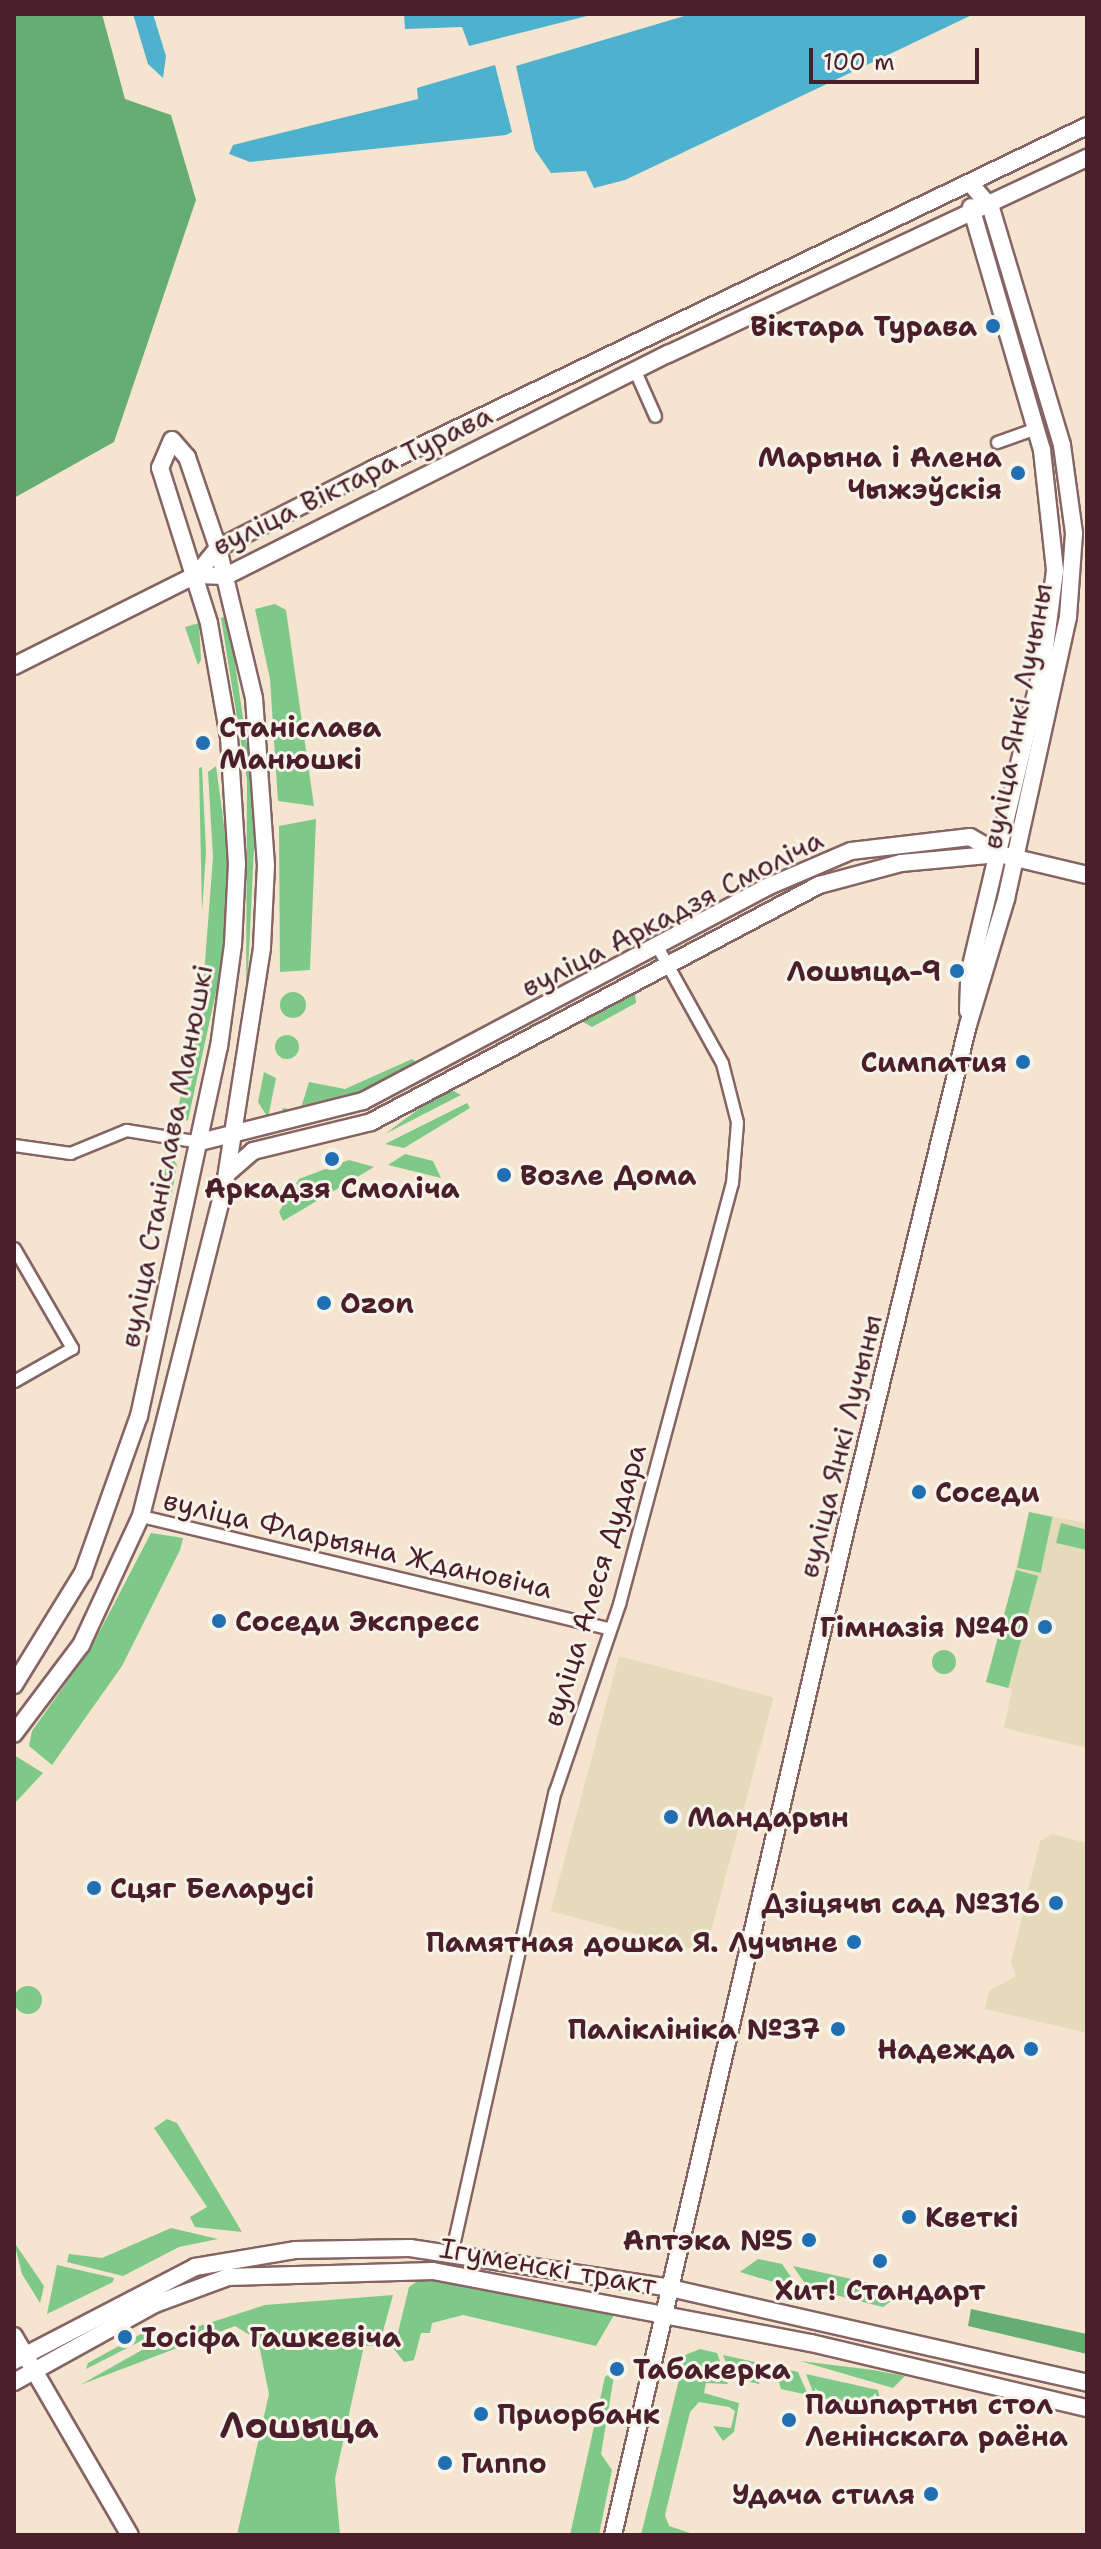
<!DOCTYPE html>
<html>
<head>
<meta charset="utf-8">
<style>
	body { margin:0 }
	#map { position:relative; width:1101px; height:2549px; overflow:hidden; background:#f5e4cf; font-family:"Shantell Sans",sans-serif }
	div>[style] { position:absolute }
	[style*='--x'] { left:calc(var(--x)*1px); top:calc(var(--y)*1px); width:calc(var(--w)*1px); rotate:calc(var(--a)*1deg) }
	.built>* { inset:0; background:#e5dbba; transform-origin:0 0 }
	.green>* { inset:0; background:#7ec987; transform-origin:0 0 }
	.round { border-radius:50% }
	.forest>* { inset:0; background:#66ad74 }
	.water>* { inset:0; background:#4eb1cd }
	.roads { filter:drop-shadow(2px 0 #866464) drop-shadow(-2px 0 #866464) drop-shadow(0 2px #866464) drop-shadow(0 -2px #866464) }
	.street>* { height:11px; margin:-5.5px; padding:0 5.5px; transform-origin:5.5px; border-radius:5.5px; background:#fff }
	.secondary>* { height:16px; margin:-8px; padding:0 8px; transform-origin:8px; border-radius:8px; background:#fff }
	.primary>* { height:16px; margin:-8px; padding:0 8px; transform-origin:8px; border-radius:8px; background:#fff }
	.dots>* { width:22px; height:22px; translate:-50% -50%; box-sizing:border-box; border:4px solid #f7f3e8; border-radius:50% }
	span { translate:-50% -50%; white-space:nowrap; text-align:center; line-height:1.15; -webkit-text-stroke:6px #f7f3e8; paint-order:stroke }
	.poi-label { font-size:28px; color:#4a1f2b; font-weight:700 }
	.right { translate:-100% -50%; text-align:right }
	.left { translate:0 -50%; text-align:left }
	.street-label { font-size:28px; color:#4a1f2b }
	.district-label { font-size:36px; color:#4a1f2b; font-weight:700 }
	.frame { position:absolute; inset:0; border:16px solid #4a1f2b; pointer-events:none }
	.scale { position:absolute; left:809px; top:48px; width:170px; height:36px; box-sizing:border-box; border:4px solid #4a1f2b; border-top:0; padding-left:10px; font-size:24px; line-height:28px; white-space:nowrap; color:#4a1f2b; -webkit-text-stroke:6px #f7f3e8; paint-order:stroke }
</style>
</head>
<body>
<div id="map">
	<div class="built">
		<div style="clip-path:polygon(1029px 1512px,1087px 1523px,1087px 1748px,1004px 1728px,1012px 1689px,989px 1683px)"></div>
		<div style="left:619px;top:1656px;width:160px;height:264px;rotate:15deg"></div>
		<div style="clip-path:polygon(1052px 1834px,1087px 1843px,1087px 2033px,985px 2009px,989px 1991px,1016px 1976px,1011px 1963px,1040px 1841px)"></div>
	</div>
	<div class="green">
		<div style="clip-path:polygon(275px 604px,286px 610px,314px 806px,278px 801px,270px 679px,255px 609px)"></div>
		<div style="clip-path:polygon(228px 615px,256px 807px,246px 1013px,247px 780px,221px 618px)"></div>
		<div style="clip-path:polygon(199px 623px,201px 660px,198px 665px,185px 627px)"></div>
		<div style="clip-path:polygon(216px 766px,228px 855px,223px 960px,188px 1120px,174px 1126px,202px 1001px,213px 857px,208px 772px)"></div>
		<div style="clip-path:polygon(202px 767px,206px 852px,202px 912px,199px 768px)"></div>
		<div style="clip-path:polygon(316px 819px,310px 970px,280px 972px,279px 826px)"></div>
		<div class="round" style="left:280px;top:992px;width:26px;height:26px"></div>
		<div style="clip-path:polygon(635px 992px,636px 1003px,592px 1027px,581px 1021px)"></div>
		<div class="round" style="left:275px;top:1035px;width:24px;height:24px"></div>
		<div style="clip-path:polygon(412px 1059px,421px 1066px,344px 1103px,279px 1120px,283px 1108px,300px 1111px,309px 1082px,345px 1089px)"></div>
		<div style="clip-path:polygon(264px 1072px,276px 1078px,268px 1118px,258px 1102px)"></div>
		<div style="clip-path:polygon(452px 1090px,461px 1095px,385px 1134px,428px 1102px)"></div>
		<div style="clip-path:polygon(467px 1103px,470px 1108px,404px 1148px,385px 1144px)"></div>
		<div style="clip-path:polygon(168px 1150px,177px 1165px,171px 1197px,161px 1195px)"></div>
		<div style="clip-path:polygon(405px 1154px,433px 1161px,441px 1178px,388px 1165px)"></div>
		<div style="clip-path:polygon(349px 1160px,374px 1167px,283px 1221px,279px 1212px,299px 1179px)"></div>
		<div style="left:1029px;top:1512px;width:24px;height:57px;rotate:12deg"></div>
		<div style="clip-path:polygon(1061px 1523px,1087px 1530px,1087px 1550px,1056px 1543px)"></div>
		<div style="clip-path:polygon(151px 1533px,183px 1538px,180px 1550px,122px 1666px,52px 1765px,29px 1746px,32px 1731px,91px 1648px)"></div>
		<div style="left:1016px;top:1570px;width:23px;height:116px;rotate:15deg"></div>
		<div class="round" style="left:932px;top:1650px;width:24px;height:24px"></div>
		<div style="clip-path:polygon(14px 1755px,43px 1773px,14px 1804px)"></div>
		<div class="round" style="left:14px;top:1986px;width:28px;height:28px"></div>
		<div style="clip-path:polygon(167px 2119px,177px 2123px,242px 2232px,195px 2227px,190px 2217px,207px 2207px,154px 2128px)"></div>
		<div style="clip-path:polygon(171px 2228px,218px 2239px,179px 2247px,123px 2276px,67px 2262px,69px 2254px,102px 2258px)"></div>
		<div style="clip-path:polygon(14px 2242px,44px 2286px,40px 2303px,22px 2274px)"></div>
		<div style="clip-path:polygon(758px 2259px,782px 2264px,800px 2290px,740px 2272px)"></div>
		<div style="clip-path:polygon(57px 2265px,114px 2278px,113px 2282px,47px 2314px)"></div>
		<div style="clip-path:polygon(793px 2266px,905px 2291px,883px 2307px,808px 2288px)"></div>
		<div style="clip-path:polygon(420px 2279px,477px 2285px,614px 2315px,596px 2346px,463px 2315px,432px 2323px,430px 2333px,421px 2333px,414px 2360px,404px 2362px,394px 2349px,409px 2287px)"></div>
		<div style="clip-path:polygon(393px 2295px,379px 2346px,364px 2346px,347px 2423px,335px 2479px,340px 2535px,237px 2535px,269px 2394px,258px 2340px,235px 2326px,80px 2385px,165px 2337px,265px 2305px)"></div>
		<div style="clip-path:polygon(148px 2330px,151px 2336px,86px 2369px,88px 2363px)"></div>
		<div style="clip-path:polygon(700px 2349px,717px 2353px,728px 2384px,706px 2383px,704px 2393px,739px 2403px,734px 2432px,723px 2441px,713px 2426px,731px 2428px,735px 2411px,729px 2407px,699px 2402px,690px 2412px,665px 2515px,669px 2526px,696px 2535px,641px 2535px,685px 2355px)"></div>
		<div style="clip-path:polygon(723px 2355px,764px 2364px,759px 2384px,732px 2378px)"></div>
		<div style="clip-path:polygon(800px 2361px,873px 2370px,905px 2376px,893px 2388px)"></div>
		<div style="clip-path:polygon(774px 2366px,798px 2372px,808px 2395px,781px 2389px)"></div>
		<div style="clip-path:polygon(615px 2370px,601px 2454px,612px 2470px,599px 2535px,570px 2535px,605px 2377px)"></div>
		<div style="clip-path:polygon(806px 2374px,878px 2390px,883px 2412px,815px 2397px)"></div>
	</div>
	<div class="forest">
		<div style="clip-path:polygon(14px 14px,102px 14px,125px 99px,171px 115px,196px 200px,114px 442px,14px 498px)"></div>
		<div style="clip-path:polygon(971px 2309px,1087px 2334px,1087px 2354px,968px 2326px)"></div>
	</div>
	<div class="water">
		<div style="clip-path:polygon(133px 14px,153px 14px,166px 56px,163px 78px,148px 64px)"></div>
		<div style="clip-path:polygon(404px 14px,595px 14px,469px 46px,462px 27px,405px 29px)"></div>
		<div style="clip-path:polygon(691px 14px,974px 14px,625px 180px,594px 188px,586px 171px,551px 173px,535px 150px,516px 66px)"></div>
		<div style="clip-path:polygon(495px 65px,512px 132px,506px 135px,250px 162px,229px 154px,233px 145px,418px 99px,417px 88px)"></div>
	</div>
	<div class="roads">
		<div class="street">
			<div style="--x:635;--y:371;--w:49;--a:66"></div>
			<div style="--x:997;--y:442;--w:41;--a:-19.7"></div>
			<div style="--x:14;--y:1145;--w:57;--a:8.1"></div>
			<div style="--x:70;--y:1153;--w:61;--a:-22.3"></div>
			<div style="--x:126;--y:1130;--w:75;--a:9.2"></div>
			<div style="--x:14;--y:1248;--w:116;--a:59.9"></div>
			<div style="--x:72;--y:1348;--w:67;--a:150.4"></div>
			<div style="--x:141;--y:1516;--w:482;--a:13.5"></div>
			<div style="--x:452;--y:2250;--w:470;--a:-77.4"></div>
			<div style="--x:555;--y:1791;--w:198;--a:-71.1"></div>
			<div style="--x:619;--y:1604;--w:436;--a:-75"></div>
			<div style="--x:732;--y:1183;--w:61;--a:-85.3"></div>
			<div style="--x:737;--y:1122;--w:61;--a:-104.3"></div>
			<div style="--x:722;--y:1063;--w:132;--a:-119.1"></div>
		</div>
		<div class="secondary">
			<div style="--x:196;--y:575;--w:30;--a:2"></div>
			<div style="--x:226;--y:576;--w:495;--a:-26.7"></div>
			<div style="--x:668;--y:354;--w:463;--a:-25.1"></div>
			<div style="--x:14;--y:666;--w:203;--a:-26.6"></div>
			<div style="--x:196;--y:575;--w:35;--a:-51"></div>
			<div style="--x:218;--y:548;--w:174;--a:-27"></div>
			<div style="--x:373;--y:469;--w:792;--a:-25.66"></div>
			<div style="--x:968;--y:1011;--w:37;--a:-88"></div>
			<div style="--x:969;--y:974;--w:320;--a:-76.6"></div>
			<div style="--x:1043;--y:663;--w:94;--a:-82.6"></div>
			<div style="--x:1055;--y:570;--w:121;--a:-96.2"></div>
			<div style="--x:1042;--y:450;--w:253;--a:-106.3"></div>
			<div style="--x:200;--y:1142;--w:168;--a:-14.1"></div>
			<div style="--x:363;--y:1101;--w:457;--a:-27.9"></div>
			<div style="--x:767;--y:887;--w:91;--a:-23.2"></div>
			<div style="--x:851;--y:851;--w:120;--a:-6.7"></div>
			<div style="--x:970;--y:837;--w:34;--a:30"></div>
			<div style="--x:999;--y:854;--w:90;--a:13.4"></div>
			<div style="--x:229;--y:1172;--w:32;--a:-41"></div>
			<div style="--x:253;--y:1151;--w:122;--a:-13.8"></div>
			<div style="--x:371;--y:1122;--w:507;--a:-27.88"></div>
			<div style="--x:819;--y:885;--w:85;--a:-15"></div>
			<div style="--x:901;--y:863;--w:98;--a:-5.2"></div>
			<div style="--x:14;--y:1685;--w:132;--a:-58.4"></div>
			<div style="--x:83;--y:1573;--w:167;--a:-70.4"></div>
			<div style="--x:139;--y:1416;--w:378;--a:-77.8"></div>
			<div style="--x:219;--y:1047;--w:103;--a:-82.2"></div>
			<div style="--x:233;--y:945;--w:81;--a:-87.2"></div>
			<div style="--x:237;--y:864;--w:127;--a:-93.6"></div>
			<div style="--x:229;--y:737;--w:116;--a:-100"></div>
			<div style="--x:209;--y:623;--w:163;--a:-107.5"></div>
			<div style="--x:160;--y:468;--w:30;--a:-67"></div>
			<div style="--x:172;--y:440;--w:23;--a:49"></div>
			<div style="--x:187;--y:457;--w:96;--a:71.2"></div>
			<div style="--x:218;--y:548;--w:154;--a:76.5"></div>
			<div style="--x:254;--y:698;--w:167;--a:85.9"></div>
			<div style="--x:266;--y:865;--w:83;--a:92.8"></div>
			<div style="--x:262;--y:948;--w:239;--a:98.9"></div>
			<div style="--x:225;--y:1184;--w:342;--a:104.2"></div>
			<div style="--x:141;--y:1516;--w:142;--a:114.9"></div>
			<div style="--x:81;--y:1645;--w:111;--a:127"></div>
			<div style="--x:14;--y:2336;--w:230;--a:59.8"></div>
			<div style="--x:613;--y:2535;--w:1034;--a:-76.97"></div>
			<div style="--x:846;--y:1528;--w:518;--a:-76.37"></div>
			<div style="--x:968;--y:1025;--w:132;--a:-73.2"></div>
			<div style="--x:1006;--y:899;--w:289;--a:-77.6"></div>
			<div style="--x:1068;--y:617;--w:84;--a:-85.9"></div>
			<div style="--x:1074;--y:533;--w:89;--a:-97.8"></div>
			<div style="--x:1062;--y:445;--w:247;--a:-106.7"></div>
			<div style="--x:991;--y:208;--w:30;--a:-130"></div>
		</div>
		<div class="primary">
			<div style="--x:14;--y:2361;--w:204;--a:-27.4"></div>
			<div style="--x:195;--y:2267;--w:101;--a:-9.6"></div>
			<div style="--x:295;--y:2250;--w:115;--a:-1"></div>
			<div style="--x:410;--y:2248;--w:263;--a:8.7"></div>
			<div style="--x:670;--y:2288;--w:428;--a:12.8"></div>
			<div style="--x:14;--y:2382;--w:161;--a:-29"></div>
			<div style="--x:155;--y:2304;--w:78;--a:-20.3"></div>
			<div style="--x:228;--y:2277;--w:205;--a:-1.7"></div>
			<div style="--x:433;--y:2271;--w:385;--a:10.8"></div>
			<div style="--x:811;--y:2343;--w:284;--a:13.3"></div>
		</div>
	</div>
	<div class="dots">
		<div style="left:993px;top:326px;background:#1f6fb2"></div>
		<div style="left:1018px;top:473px;background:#1f6fb2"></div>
		<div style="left:203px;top:743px;background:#1f6fb2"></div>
		<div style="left:957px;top:971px;background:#1f6fb2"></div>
		<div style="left:1023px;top:1062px;background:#1f6fb2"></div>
		<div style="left:332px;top:1159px;background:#1f6fb2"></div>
		<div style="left:504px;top:1175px;background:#1f6fb2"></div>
		<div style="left:324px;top:1303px;background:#1f6fb2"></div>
		<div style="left:919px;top:1492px;background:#1f6fb2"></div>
		<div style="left:219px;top:1621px;background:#1f6fb2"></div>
		<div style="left:1045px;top:1627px;background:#1f6fb2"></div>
		<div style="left:671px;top:1817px;background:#1f6fb2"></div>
		<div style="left:94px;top:1888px;background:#1f6fb2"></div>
		<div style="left:1056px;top:1903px;background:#1f6fb2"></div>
		<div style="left:854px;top:1942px;background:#1f6fb2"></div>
		<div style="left:838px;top:2029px;background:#1f6fb2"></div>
		<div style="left:1031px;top:2049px;background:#1f6fb2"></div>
		<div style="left:909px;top:2217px;background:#1f6fb2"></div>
		<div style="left:809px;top:2240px;background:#1f6fb2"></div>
		<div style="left:880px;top:2261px;background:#1f6fb2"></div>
		<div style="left:125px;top:2337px;background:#1f6fb2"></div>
		<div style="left:617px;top:2369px;background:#1f6fb2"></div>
		<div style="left:481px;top:2414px;background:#1f6fb2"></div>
		<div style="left:789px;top:2420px;background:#1f6fb2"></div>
		<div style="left:445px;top:2463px;background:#1f6fb2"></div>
		<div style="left:931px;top:2494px;background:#1f6fb2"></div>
	</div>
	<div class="poi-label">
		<span class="right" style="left:977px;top:326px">Віктара Турава</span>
		<span class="right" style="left:1002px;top:473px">Марына і Алена<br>Чыжэўскія</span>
		<span class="left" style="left:219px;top:743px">Станіслава<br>Манюшкі</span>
		<span class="right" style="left:941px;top:971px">Лошыца-9</span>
		<span class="right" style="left:1007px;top:1062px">Симпатия</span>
		<span class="left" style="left:520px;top:1175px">Возле Дома</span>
		<span style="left:332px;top:1188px">Аркадзя Смоліча</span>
		<span class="left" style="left:340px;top:1303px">Ozon</span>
		<span class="left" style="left:935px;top:1492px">Соседи</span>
		<span class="left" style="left:235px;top:1621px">Соседи Экспресс</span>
		<span class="right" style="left:1029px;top:1627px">Гімназія №40</span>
		<span class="left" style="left:687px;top:1817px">Мандарын</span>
		<span class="left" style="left:110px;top:1888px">Сцяг Беларусі</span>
		<span class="right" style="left:1040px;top:1903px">Дзіцячы сад №316</span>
		<span class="right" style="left:838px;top:1942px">Памятная дошка Я. Лучыне</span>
		<span class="right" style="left:820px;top:2029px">Паліклініка №37</span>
		<span class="right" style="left:1015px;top:2049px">Надежда</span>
		<span class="left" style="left:925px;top:2217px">Кветкі</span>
		<span class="right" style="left:793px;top:2240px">Аптэка №5</span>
		<span style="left:880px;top:2290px">Хит! Стандарт</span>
		<span class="left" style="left:141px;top:2337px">Іосіфа Гашкевіча</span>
		<span class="left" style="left:633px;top:2369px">Табакерка</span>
		<span class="left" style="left:805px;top:2420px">Пашпартны стол<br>Ленінскага раёна</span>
		<span class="left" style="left:497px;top:2414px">Приорбанк</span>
		<span class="left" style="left:461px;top:2463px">Гиппо</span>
		<span class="right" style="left:915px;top:2494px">Удача стиля</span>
	</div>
	<div class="street-label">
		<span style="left:352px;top:480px;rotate:-26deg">вуліца Віктара Турава</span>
		<span style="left:1017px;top:716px;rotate:-79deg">вуліца Янкі Лучыны</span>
		<span style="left:672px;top:913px;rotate:-27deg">вуліца Аркадзя Смоліча</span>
		<span style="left:166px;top:1156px;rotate:-79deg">вуліца Станіслава Манюшкі</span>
		<span style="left:840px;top:1446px;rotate:-76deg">вуліца Янкі Лучыны</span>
		<span style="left:358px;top:1544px;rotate:13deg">вуліца Фларыяна Ждановіча</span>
		<span style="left:594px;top:1585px;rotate:-73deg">вуліца Алеся Дудара</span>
		<span style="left:548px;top:2266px;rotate:10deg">Ігуменскі тракт</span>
	</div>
	<div class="district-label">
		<span style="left:299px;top:2426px">Лошыца</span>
	</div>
	<div class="frame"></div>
	<div class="scale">100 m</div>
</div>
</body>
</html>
